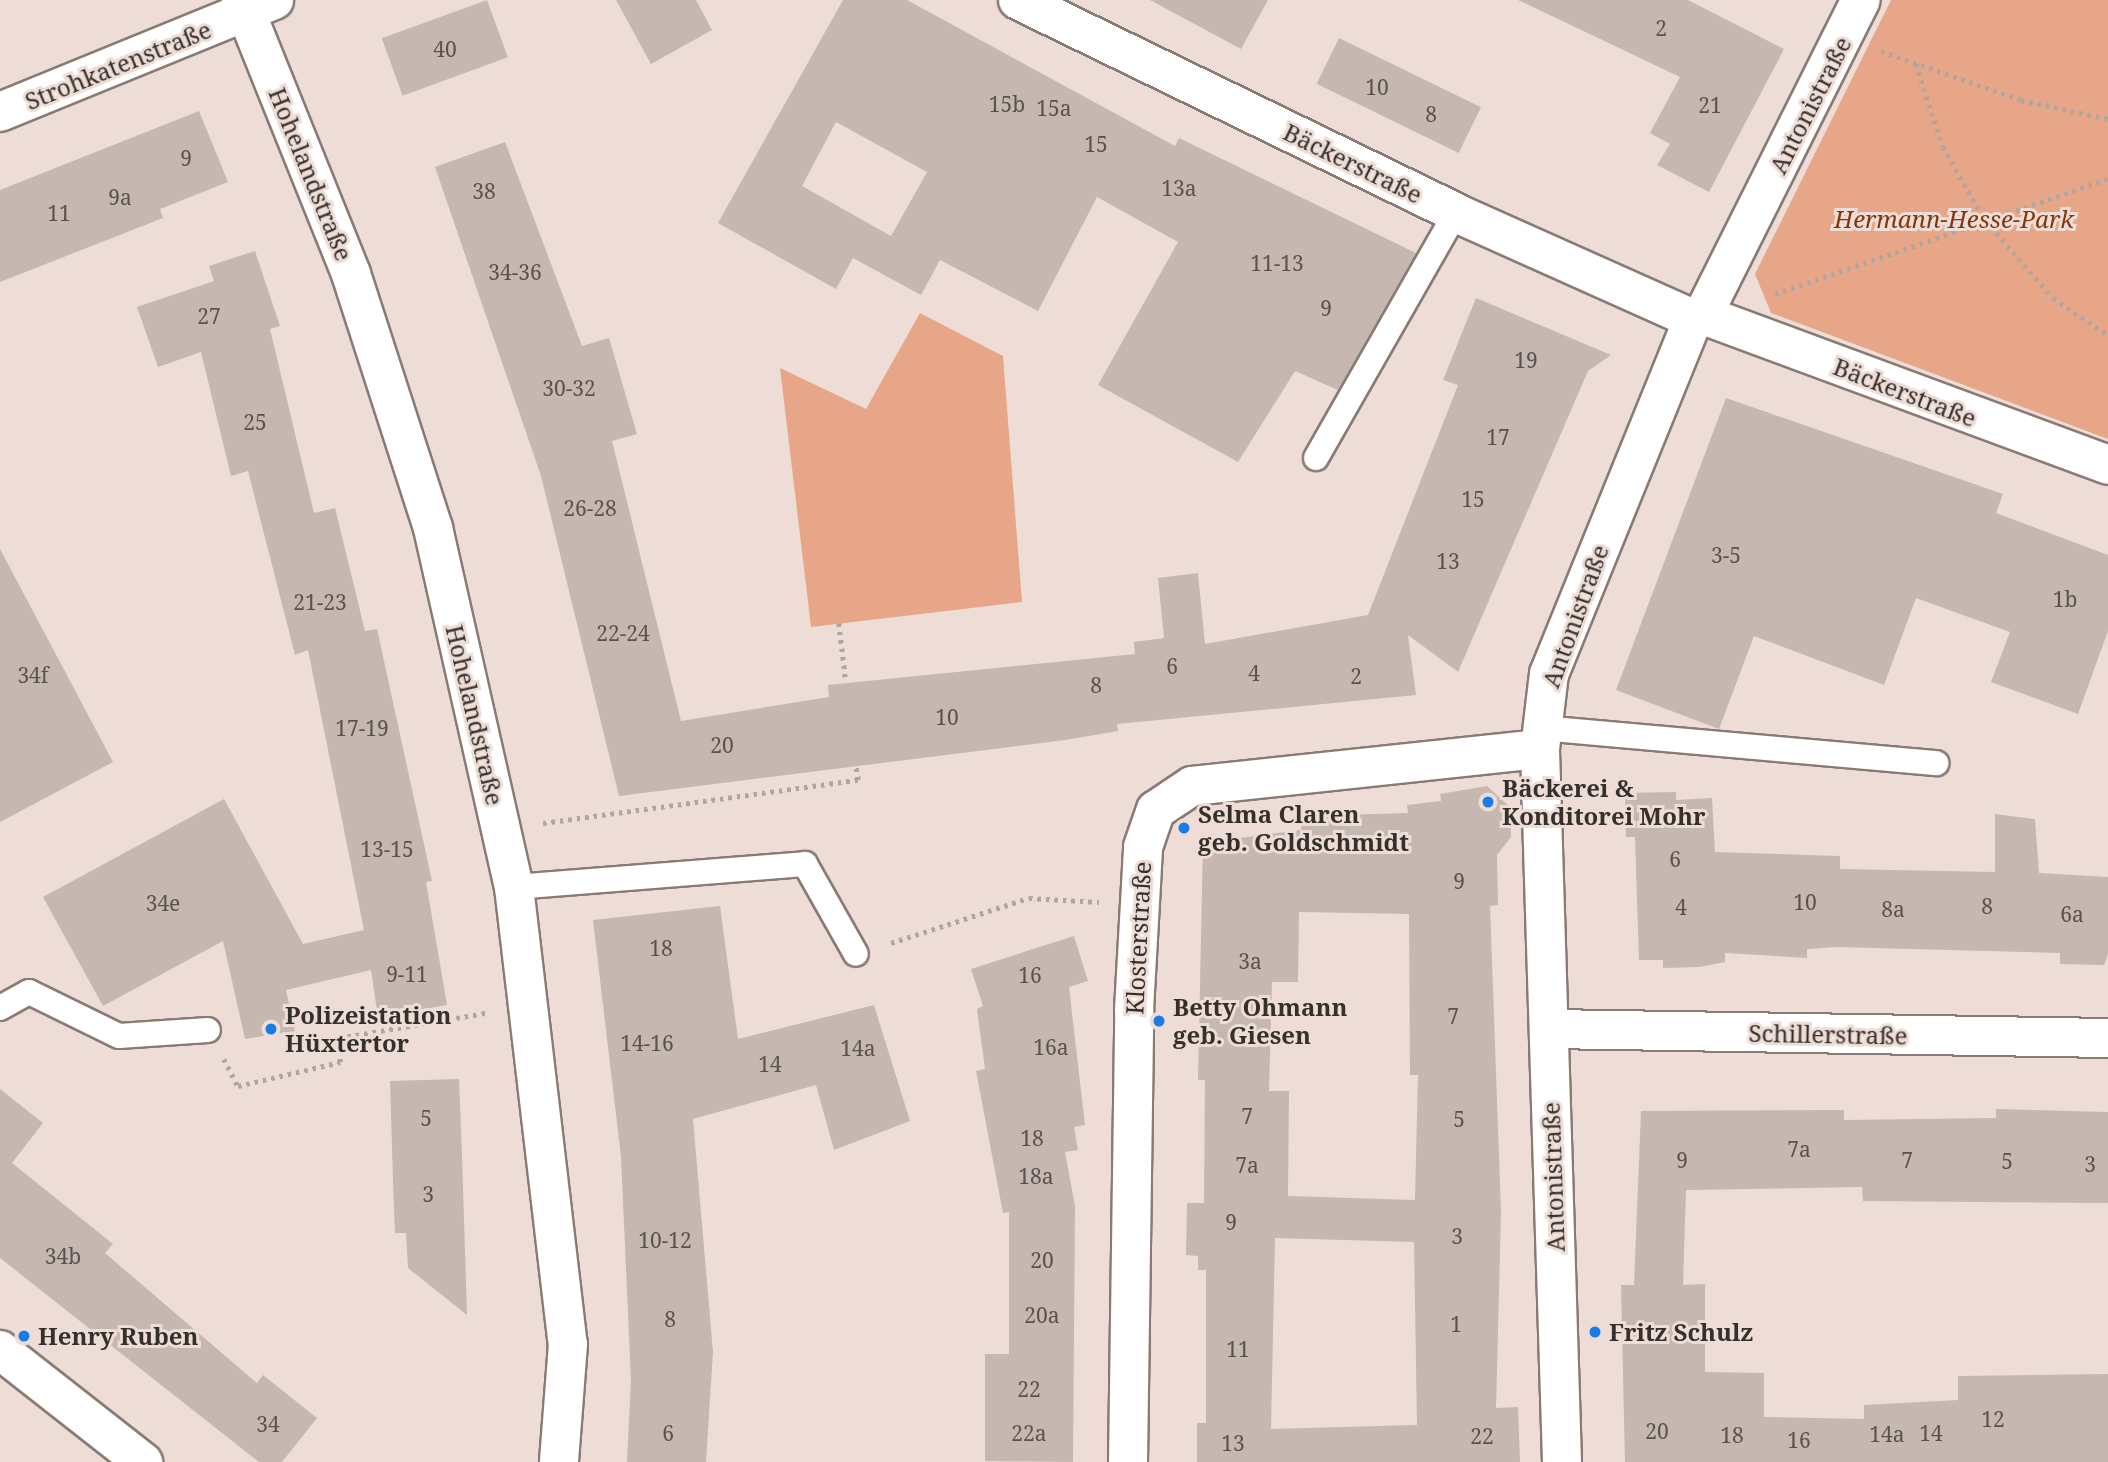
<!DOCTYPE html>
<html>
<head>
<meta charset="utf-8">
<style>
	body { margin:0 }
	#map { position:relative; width:2108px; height:1462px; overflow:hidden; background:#edddd6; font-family:"Noto Serif",serif }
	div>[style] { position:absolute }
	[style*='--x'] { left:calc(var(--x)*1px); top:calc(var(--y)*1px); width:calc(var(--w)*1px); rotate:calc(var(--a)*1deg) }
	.green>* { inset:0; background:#e8a689 }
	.building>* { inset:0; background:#c6b7b0; transform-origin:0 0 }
	.path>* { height:4.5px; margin-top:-2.25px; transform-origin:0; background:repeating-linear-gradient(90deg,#b2a5a0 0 3.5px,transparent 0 8.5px) }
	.roads { filter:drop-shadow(2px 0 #897a74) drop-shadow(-2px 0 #897a74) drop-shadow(0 2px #897a74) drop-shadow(0 -2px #897a74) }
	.lane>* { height:24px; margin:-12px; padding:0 12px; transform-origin:12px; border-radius:12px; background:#fff }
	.street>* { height:38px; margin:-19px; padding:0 19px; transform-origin:19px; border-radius:19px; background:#fff }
	.dots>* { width:19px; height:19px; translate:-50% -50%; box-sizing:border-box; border:4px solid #edddd6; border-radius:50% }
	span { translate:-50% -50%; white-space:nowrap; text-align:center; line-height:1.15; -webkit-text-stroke:6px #edddd6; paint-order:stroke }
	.number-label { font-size:21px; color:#5a524e }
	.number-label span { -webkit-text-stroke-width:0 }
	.street-label { font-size:24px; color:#36302d }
	.park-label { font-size:24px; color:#82370e; font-style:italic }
	.poi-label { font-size:24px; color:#36302d; font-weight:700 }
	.left { translate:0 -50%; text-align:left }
</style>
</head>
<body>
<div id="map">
	<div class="green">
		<div style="clip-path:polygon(1891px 0,2108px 0,2108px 439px,1771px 313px,1755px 274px)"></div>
		<div style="clip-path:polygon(920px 313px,1003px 356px,1022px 602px,811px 627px,780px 368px,866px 409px)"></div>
	</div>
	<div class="building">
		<div style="left:487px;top:0;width:61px;height:112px;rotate:70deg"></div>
		<div style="clip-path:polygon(616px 0,696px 0,712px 30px,651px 64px)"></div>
		<div style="clip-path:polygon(evenodd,843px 0,907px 0,1175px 146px,1179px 138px,1416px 253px,1338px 390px,1295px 371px,1238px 462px,1098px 385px,1178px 242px,1097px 197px,1038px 311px,940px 260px,921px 295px,853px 258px,836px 289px,718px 223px,843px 0,836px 122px,927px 172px,891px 236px,802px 186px,836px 122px)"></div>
		<div style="clip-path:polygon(1150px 0,1268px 0,1241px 49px)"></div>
		<div style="clip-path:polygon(1518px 0,1688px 0,1784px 49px,1709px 192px,1657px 165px,1670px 144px,1650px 133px,1680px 77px)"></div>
		<div style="left:1339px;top:38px;width:158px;height:51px;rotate:26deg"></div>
		<div style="clip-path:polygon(199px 111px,228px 182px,160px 209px,163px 218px,0 282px,0 190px)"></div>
		<div style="clip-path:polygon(505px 142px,582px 346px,609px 338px,637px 434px,612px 441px,681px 721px,829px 697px,828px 685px,1135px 654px,1134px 642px,1164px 638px,1158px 578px,1198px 573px,1205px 644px,1368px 615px,1458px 385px,1443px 380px,1476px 298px,1611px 355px,1588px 371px,1458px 672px,1408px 635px,1416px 695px,1117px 724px,1118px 731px,1065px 740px,619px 796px,541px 476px,435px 167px)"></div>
		<div style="clip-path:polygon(255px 251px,280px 326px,270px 329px,314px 513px,335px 508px,365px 631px,377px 629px,432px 881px,426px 882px,447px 1005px,378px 1017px,371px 970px,286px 990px,295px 1031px,245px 1039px,223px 941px,103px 1006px,43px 897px,224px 799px,303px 944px,364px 930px,308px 650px,295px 655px,248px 471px,231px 476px,201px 352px,158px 367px,137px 307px,214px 281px,209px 266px)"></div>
		<div style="clip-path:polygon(1726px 398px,2003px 494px,1996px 513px,2108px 555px,2108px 631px,2078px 714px,1991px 682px,2010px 632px,1916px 598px,1884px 685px,1754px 636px,1719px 729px,1616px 690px)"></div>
		<div style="clip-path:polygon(0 549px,113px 762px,0 822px)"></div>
		<div style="clip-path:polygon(evenodd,1487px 786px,1510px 807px,1511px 837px,1497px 855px,1498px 905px,1490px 906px,1501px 1212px,1496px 1408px,1518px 1407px,1520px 1462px,1197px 1462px,1197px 1423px,1206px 1423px,1206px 1270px,1198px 1270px,1198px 1256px,1186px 1255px,1187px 1203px,1204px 1203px,1205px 1080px,1198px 1080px,1203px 843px,1301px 830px,1303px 816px,1408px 813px,1407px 805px,1441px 801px,1440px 794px,1487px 786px,1299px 912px,1409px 914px,1410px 1075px,1418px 1075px,1415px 1200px,1288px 1196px,1289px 1091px,1269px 1091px,1272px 982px,1298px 982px,1299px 912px,1487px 786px,1275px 1238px,1414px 1242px,1417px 1425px,1271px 1429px,1275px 1238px)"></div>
		<div style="clip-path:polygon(1676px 792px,1676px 800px,1712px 798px,1715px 852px,1840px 856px,1840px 869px,1995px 872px,1995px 814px,2035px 819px,2039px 873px,2108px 877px,2108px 954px,2104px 965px,2060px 964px,2060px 953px,1837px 947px,1807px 949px,1807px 958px,1725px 953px,1725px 962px,1699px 967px,1663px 968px,1663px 960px,1639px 960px,1635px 837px,1626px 837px,1625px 793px)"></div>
		<div style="clip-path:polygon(720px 906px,738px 1039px,874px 1005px,910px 1121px,834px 1150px,816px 1085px,693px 1119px,713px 1352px,706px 1462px,627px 1462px,631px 1381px,621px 1157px,593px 920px)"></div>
		<div style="clip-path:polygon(1074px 936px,1088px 981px,1069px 987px,1085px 1125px,1074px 1127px,1078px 1150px,1065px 1152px,1075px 1206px,1073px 1462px,985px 1461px,985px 1354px,1009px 1354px,1009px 1212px,1003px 1213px,976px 1071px,985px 1069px,977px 1009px,983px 1006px,971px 969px)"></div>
		<div style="clip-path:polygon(459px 1079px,462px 1155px,467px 1315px,408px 1268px,406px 1233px,395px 1233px,393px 1181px,390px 1081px)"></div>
		<div style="clip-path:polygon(0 1089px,43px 1123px,12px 1163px,113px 1244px,105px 1253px,257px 1383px,263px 1375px,317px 1418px,282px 1462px,259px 1462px,0 1258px)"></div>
		<div style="clip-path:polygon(1996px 1109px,2108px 1112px,2108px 1203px,1863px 1201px,1862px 1187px,1686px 1190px,1683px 1285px,1705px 1284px,1705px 1372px,1764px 1373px,1764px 1417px,1864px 1419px,1864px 1405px,1958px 1400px,1958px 1376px,2108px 1374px,2108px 1462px,1625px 1462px,1621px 1285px,1634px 1285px,1641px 1111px,1844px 1110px,1844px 1120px,1996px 1118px)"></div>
	</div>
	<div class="path">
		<div style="--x:1881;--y:51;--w:148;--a:19.3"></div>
		<div style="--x:2021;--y:100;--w:89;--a:12.3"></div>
		<div style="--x:1916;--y:64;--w:87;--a:72"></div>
		<div style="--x:1943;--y:147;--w:84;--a:60.1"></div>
		<div style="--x:1985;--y:220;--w:103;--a:48.9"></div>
		<div style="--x:2053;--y:298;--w:66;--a:33.9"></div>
		<div style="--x:1775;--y:294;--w:352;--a:-19.1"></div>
		<div style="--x:839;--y:623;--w:59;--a:83.2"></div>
		<div style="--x:543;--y:823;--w:318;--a:-7.8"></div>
		<div style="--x:858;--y:780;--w:17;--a:-100"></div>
		<div style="--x:891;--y:943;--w:145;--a:-18.1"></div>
		<div style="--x:1029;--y:898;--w:70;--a:3.3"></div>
		<div style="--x:224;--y:1059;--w:30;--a:63"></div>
		<div style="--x:238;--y:1086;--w:105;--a:-13.2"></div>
		<div style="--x:340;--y:1062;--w:24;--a:-92"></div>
		<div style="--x:339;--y:1038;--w:149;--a:-9.7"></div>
	</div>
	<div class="roads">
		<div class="lane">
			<div style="--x:1316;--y:458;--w:282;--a:-60.3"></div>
			<div style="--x:1542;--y:728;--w:396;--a:5.1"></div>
			<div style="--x:514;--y:887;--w:292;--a:-4.5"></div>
			<div style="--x:805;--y:864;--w:103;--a:60.5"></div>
			<div style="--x:0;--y:1008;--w:33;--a:-29"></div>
			<div style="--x:29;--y:992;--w:100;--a:26.1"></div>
			<div style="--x:119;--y:1036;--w:89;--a:-3.9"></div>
		</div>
		<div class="street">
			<div style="--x:241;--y:0;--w:295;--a:68.1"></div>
			<div style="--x:351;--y:274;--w:267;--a:72.1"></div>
			<div style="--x:433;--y:528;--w:368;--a:77.3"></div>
			<div style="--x:514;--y:887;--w:460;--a:83.3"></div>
			<div style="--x:568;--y:1344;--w:118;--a:94.4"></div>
			<div style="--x:1018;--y:0;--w:487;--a:25.9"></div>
			<div style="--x:1456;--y:213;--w:260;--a:24.1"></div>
			<div style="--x:0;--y:112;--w:296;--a:-22.2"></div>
			<div style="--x:1703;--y:315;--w:432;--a:20.3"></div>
			<div style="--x:1549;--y:1029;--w:559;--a:0.92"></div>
			<div style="--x:0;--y:1350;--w:182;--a:38.1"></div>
			<div style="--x:1128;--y:1462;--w:452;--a:-89.2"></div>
			<div style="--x:1134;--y:1010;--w:163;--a:-86.8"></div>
			<div style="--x:1143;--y:847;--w:39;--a:-71"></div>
			<div style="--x:1156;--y:810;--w:43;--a:-33.7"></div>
			<div style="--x:1192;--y:786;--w:350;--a:-6.1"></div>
			<div style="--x:1562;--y:1462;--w:713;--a:-91.77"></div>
			<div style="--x:1540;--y:749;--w:76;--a:-83.2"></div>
			<div style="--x:1549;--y:674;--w:383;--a:-67.9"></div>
			<div style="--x:1693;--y:319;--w:11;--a:-22"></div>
			<div style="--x:1703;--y:315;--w:352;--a:-63.4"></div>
		</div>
	</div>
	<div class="dots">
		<div style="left:1488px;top:802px;background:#197ce5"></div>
		<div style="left:1184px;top:828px;background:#197ce5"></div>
		<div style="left:1159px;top:1021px;background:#197ce5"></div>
		<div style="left:271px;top:1029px;background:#197ce5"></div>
		<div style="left:1595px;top:1332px;background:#197ce5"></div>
		<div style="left:24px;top:1336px;background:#197ce5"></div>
	</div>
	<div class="number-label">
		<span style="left:1661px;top:28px">2</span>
		<span style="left:445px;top:49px">40</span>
		<span style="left:1377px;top:87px">10</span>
		<span style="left:1007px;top:104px">15b</span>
		<span style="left:1710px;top:105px">21</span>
		<span style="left:1054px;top:108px">15a</span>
		<span style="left:1431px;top:114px">8</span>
		<span style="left:1096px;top:144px">15</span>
		<span style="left:186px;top:158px">9</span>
		<span style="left:1179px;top:188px">13a</span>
		<span style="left:484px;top:191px">38</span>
		<span style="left:120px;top:197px">9a</span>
		<span style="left:59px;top:213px">11</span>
		<span style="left:1277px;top:263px">11-13</span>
		<span style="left:515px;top:272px">34-36</span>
		<span style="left:1326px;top:308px">9</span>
		<span style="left:209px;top:316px">27</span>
		<span style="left:1526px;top:360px">19</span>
		<span style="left:569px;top:388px">30-32</span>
		<span style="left:255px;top:422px">25</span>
		<span style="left:1498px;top:437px">17</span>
		<span style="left:1473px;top:499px">15</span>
		<span style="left:590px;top:508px">26-28</span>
		<span style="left:1726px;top:555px">3-5</span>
		<span style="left:1448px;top:561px">13</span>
		<span style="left:2065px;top:599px">1b</span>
		<span style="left:320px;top:602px">21-23</span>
		<span style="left:623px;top:633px">22-24</span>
		<span style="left:1172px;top:666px">6</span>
		<span style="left:1254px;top:673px">4</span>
		<span style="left:33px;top:675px">34f</span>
		<span style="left:1356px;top:676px">2</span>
		<span style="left:1096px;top:685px">8</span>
		<span style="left:947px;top:717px">10</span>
		<span style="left:362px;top:728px">17-19</span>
		<span style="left:722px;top:745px">20</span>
		<span style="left:387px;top:849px">13-15</span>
		<span style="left:1675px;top:859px">6</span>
		<span style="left:1459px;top:881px">9</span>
		<span style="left:1805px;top:902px">10</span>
		<span style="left:163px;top:903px">34e</span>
		<span style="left:1987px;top:906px">8</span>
		<span style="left:1681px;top:907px">4</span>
		<span style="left:1893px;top:909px">8a</span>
		<span style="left:2072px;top:914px">6a</span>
		<span style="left:661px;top:948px">18</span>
		<span style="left:1250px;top:961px">3a</span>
		<span style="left:407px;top:974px">9-11</span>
		<span style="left:1030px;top:975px">16</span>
		<span style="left:1453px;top:1016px">7</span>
		<span style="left:647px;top:1043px">14-16</span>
		<span style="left:1051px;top:1047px">16a</span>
		<span style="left:858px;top:1048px">14a</span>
		<span style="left:770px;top:1064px">14</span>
		<span style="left:1247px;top:1116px">7</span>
		<span style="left:426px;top:1118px">5</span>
		<span style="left:1459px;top:1119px">5</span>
		<span style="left:1032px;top:1138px">18</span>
		<span style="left:1799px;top:1149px">7a</span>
		<span style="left:1682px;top:1160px">9</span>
		<span style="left:1907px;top:1160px">7</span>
		<span style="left:2007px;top:1161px">5</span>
		<span style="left:2090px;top:1164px">3</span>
		<span style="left:1247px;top:1165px">7a</span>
		<span style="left:1036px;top:1176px">18a</span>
		<span style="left:428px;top:1194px">3</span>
		<span style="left:1231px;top:1222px">9</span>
		<span style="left:1457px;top:1236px">3</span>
		<span style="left:665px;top:1240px">10-12</span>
		<span style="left:63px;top:1256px">34b</span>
		<span style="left:1042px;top:1260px">20</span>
		<span style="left:1042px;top:1315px">20a</span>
		<span style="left:670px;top:1319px">8</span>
		<span style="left:1456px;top:1324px">1</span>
		<span style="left:1238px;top:1349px">11</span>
		<span style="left:1029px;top:1389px">22</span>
		<span style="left:1993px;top:1419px">12</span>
		<span style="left:268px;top:1424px">34</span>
		<span style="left:1657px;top:1431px">20</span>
		<span style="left:668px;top:1433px">6</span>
		<span style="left:1029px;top:1433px">22a</span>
		<span style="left:1931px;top:1433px">14</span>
		<span style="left:1887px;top:1434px">14a</span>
		<span style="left:1732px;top:1435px">18</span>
		<span style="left:1482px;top:1436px">22</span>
		<span style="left:1799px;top:1440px">16</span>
		<span style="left:1233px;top:1443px">13</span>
	</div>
	<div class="street-label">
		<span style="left:118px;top:65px;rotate:-22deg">Strohkatenstraße</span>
		<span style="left:1810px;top:105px;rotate:-63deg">Antonistraße</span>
		<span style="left:1353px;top:163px;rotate:26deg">Bäckerstraße</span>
		<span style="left:311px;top:174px;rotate:68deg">Hohelandstraße</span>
		<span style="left:1905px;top:392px;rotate:21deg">Bäckerstraße</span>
		<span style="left:1575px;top:616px;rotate:-70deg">Antonistraße</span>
		<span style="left:475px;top:715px;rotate:77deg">Hohelandstraße</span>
		<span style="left:1138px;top:938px;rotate:-87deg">Klosterstraße</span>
		<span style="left:1828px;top:1034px;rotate:1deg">Schillerstraße</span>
		<span style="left:1553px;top:1177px;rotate:-92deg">Antonistraße</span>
	</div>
	<div class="park-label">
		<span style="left:1954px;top:219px">Hermann-Hesse-Park</span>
	</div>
	<div class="poi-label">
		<span class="left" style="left:1502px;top:802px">Bäckerei &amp;<br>Konditorei Mohr</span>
		<span class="left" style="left:1198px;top:828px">Selma Claren<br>geb. Goldschmidt</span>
		<span class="left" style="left:1173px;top:1021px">Betty Ohmann<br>geb. Giesen</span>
		<span class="left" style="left:285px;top:1029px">Polizeistation<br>Hüxtertor</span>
		<span class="left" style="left:1609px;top:1332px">Fritz Schulz</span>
		<span class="left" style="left:38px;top:1336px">Henry Ruben</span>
	</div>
</div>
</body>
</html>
